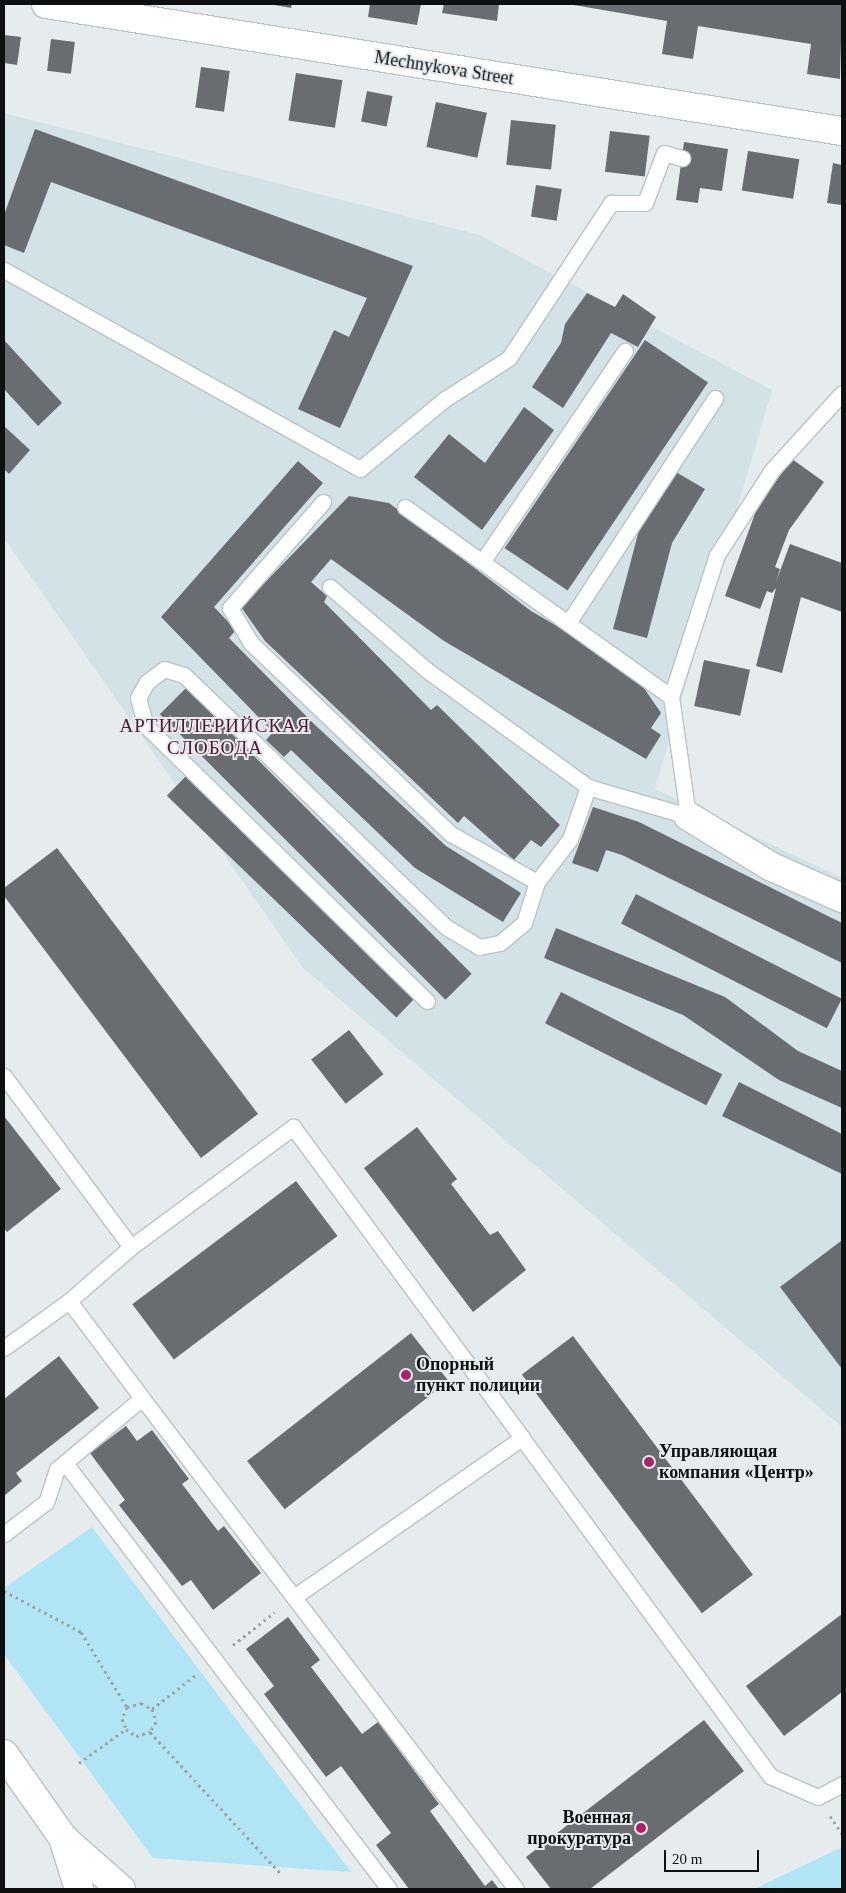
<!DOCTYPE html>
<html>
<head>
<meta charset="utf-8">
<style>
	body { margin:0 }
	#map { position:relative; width:846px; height:1893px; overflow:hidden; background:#e6ecee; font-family:Georgia,serif }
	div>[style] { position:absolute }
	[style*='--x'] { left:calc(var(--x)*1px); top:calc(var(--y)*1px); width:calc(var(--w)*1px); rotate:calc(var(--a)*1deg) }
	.built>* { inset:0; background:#d3e2e7 }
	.green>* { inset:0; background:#b1e4f5 }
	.building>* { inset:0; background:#696c70; transform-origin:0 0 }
	.path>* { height:3px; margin-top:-1.5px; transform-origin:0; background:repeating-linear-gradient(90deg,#9ea2a4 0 2.5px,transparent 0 6.5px) }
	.roads { filter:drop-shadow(1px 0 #bbc2c4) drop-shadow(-1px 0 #bbc2c4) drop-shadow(0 1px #bbc2c4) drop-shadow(0 -1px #bbc2c4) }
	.service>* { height:15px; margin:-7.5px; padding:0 7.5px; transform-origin:7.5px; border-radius:7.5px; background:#fff }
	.minor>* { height:28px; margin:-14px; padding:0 14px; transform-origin:14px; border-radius:14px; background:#fff }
	.dots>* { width:14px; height:14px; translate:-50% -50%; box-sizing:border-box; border:2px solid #e6ecee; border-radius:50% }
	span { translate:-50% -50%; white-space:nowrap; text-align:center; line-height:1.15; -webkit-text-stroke:4px #e6ecee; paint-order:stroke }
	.street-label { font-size:18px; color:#0d0f10 }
	.poi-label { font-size:18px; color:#0d0f10; font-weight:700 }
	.left { translate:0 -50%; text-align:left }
	.right { translate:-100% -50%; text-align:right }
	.neighbourhood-label { font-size:19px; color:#561635; letter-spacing:1px }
	.frame { position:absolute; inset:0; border:5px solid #0d0f10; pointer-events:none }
	.scale { position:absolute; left:664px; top:1850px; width:95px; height:22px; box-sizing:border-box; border:2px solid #0d0f10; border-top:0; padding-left:6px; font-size:15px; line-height:18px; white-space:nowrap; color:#0d0f10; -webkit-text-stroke:4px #e6ecee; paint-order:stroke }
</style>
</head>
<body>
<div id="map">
	<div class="built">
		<div style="clip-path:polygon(4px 113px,479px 235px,772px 390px,655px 789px,842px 878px,842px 1427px,303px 968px,4px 538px)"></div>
	</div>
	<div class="green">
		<div style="clip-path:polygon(92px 1527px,351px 1872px,153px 1858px,4px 1654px,4px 1588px)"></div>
		<div style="clip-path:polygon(842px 1847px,842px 1889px,754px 1889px)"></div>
	</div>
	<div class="building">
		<div style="clip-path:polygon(269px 4px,292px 4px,291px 8px)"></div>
		<div style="clip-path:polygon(370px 4px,421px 4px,417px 25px,368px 17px)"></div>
		<div style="clip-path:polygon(444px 4px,499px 4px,497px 21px,442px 13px)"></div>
		<div style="clip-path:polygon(568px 4px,842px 4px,840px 79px,807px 74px,811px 44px,698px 26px,693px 59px,662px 54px,667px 21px)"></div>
		<div style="clip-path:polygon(4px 35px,21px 37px,17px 65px,4px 63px)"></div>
		<div style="left:51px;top:39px;width:24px;height:32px;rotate:7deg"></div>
		<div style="left:201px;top:67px;width:29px;height:41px;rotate:8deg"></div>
		<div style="left:296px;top:73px;width:47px;height:48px;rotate:9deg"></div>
		<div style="left:367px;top:91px;width:26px;height:31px;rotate:11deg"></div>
		<div style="left:436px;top:102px;width:52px;height:46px;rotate:12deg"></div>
		<div style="left:511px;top:120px;width:45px;height:45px;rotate:6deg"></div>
		<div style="clip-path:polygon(35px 129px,413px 266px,340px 428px,298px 409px,334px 330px,349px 337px,367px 298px,51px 182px,24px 253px,4px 245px,4px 215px)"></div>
		<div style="left:610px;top:131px;width:40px;height:41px;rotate:7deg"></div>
		<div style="clip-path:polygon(684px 142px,728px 149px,722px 191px,700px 188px,698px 203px,676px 200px)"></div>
		<div style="left:748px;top:151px;width:52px;height:40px;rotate:9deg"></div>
		<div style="clip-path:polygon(833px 163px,842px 165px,842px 205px,827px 203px)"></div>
		<div style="left:536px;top:185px;width:26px;height:32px;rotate:9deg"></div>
		<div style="clip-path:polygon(587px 293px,615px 307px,623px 294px,656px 317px,638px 347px,611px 333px,563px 408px,532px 387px,561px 343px,565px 324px)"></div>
		<div style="clip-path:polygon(4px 340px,62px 403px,38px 426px,4px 389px)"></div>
		<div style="left:645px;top:340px;width:76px;height:251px;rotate:34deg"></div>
		<div style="clip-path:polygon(524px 407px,554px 430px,482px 530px,414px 477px,449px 434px,485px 463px)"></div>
		<div style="clip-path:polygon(4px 426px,30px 450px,9px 474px,4px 469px)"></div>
		<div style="clip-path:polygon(792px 459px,824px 482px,789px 530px,775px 567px,780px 569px,776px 582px,790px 544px,842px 563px,842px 612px,801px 597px,782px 673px,756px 666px,776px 588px,772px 593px,767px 591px,760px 609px,725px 596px,757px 508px)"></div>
		<div style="clip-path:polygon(298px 461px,323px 483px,214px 607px,236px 630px,229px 638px,314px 724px,446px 846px,521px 893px,503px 922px,415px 868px,291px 750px,284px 757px,266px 740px,273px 732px,161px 617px)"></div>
		<div style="clip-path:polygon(674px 471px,705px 489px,672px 543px,647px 638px,613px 629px,639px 530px)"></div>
		<div style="clip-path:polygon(349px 496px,389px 503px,531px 611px,631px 669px,661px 713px,651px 728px,661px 735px,646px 759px,444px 641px,331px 559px,311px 582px,327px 596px,324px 602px,431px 710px,437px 705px,560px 825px,541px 847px,531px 840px,514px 860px,464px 816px,458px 823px,265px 641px,241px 607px)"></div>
		<div style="left:704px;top:660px;width:47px;height:47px;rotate:12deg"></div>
		<div style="left:186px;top:688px;width:404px;height:37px;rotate:45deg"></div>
		<div style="left:187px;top:775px;width:319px;height:29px;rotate:44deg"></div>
		<div style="clip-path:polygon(593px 807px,639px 822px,842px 923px,842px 963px,622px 855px,606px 850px,598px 872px,572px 863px)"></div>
		<div style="clip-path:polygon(57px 848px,258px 1114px,201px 1158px,4px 896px,4px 888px)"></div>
		<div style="left:636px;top:894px;width:231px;height:33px;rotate:27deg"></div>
		<div style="clip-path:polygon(556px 928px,725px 997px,798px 1051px,842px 1071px,842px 1108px,779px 1080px,683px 1015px,544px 958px)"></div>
		<div style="left:561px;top:992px;width:181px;height:35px;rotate:27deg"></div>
		<div style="left:349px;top:1030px;width:56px;height:48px;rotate:52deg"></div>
		<div style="clip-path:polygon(739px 1082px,842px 1134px,842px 1174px,722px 1116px)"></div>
		<div style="clip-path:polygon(4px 1116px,61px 1189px,7px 1232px,4px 1228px)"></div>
		<div style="clip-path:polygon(417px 1127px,457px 1179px,451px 1184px,490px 1235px,498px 1231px,526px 1270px,473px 1312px,364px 1168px)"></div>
		<div style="left:296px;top:1181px;width:69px;height:205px;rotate:53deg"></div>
		<div style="clip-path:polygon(841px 1241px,842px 1243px,842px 1369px,780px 1287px)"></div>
		<div style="left:411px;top:1333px;width:61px;height:208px;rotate:52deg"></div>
		<div style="left:573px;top:1336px;width:299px;height:64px;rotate:53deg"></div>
		<div style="clip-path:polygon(59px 1356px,99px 1408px,16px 1473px,22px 1481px,4px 1496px,4px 1399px)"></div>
		<div style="clip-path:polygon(126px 1426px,137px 1441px,152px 1430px,189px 1479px,182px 1484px,218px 1531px,224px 1526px,261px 1573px,213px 1610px,191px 1580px,182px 1586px,119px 1505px,125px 1500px,90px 1453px)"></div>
		<div style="clip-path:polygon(842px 1614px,842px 1692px,784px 1736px,746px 1686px)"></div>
		<div style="clip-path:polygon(288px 1617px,320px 1660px,311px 1667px,362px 1734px,378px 1722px,439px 1804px,430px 1811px,485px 1886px,492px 1880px,499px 1889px,409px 1889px,376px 1845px,391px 1833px,341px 1766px,326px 1777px,264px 1694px,274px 1686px,246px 1649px)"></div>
		<div style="clip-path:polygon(704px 1720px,744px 1771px,590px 1889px,551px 1889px,526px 1857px)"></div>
	</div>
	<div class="path">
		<div style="--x:4;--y:1591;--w:87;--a:28"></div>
		<div style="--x:81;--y:1632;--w:88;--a:58.5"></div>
		<div style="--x:127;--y:1707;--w:13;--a:113"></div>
		<div style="--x:122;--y:1719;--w:11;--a:68"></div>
		<div style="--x:126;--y:1729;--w:12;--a:35"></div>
		<div style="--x:136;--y:1736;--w:15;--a:-16"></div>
		<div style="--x:150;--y:1732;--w:192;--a:47.3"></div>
		<div style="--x:233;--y:1645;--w:53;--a:-38.2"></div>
		<div style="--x:127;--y:1707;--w:15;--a:-16"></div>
		<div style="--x:141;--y:1703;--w:13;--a:29"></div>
		<div style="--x:152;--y:1709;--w:14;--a:73"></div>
		<div style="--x:156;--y:1722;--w:12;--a:121"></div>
		<div style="--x:152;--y:1709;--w:57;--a:-37.9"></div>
		<div style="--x:79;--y:1763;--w:58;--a:-35.9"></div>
		<div style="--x:830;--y:1816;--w:22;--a:56"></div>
	</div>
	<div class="roads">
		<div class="service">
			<div style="--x:4;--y:270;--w:408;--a:29.2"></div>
			<div style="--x:360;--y:469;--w:110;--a:-39.5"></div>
			<div style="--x:445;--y:399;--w:76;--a:-32.6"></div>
			<div style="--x:509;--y:358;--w:186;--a:-56.7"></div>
			<div style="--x:611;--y:203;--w:34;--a:0"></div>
			<div style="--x:645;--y:203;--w:53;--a:-69.2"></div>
			<div style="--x:664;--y:153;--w:19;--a:16"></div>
			<div style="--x:323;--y:502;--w:141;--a:131.3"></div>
			<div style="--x:230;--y:608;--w:41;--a:59"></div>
			<div style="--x:251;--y:643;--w:277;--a:43.7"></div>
			<div style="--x:451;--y:834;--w:98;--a:29.2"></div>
			<div style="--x:537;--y:882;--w:54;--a:-52.5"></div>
			<div style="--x:570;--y:839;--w:55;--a:-70.9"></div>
			<div style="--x:405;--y:507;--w:327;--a:35.5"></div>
			<div style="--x:482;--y:562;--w:255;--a:-55.9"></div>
			<div style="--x:330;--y:587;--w:129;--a:40.6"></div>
			<div style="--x:428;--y:671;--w:198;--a:35.9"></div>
			<div style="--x:588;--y:787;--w:104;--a:16.2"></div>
			<div style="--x:688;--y:816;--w:120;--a:-98.1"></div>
			<div style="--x:671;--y:697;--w:149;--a:-72.1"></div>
			<div style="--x:717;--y:555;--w:101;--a:-57.1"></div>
			<div style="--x:772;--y:470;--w:104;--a:-47.7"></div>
			<div style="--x:568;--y:623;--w:269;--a:-56.8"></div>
			<div style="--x:427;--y:1001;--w:393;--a:-135.6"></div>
			<div style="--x:146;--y:726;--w:29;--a:-106"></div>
			<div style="--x:138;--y:698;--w:18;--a:-61"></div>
			<div style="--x:147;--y:682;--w:21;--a:-37"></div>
			<div style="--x:164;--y:669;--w:21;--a:17"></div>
			<div style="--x:184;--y:675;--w:364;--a:43.9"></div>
			<div style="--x:446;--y:927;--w:39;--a:31"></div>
			<div style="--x:479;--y:947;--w:21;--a:-11"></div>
			<div style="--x:500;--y:943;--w:31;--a:-40"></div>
			<div style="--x:524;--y:923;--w:43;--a:-72.4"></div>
			<div style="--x:4;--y:1076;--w:213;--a:53.4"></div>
			<div style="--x:131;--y:1247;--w:82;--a:138.9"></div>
			<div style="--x:131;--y:1247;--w:202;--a:-36.5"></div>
			<div style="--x:293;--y:1127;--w:386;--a:53.6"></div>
			<div style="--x:4;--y:1348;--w:80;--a:-35.9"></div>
			<div style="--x:69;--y:1301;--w:121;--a:53"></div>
			<div style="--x:142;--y:1398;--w:111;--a:140.1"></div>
			<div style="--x:57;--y:1469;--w:35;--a:108"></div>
			<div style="--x:46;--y:1502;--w:53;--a:142.7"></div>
			<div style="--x:142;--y:1398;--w:617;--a:52.7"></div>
			<div style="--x:65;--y:1463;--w:535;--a:52.74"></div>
			<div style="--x:294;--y:1597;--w:278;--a:-34.9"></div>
			<div style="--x:522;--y:1438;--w:419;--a:53.7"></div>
			<div style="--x:770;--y:1776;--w:52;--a:23.6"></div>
			<div style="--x:818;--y:1797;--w:27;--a:-28"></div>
		</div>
		<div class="minor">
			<div style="--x:46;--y:4;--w:806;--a:9.07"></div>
			<div style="--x:688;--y:816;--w:98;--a:31.3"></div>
			<div style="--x:772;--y:867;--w:77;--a:23.9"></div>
			<div style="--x:4;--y:1754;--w:104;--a:54.8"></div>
			<div style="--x:64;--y:1839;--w:76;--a:41.3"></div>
			<div style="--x:64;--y:1841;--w:50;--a:72.6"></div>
		</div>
	</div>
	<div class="dots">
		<div style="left:406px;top:1375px;background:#aa2268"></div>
		<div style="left:649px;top:1462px;background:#aa2268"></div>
		<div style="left:641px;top:1828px;background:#aa2268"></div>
	</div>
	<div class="street-label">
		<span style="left:444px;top:68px;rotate:9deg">Mechnykova Street</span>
	</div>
	<div class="poi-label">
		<span class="left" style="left:416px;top:1375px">Опорный<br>пункт полиции</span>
		<span class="left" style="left:659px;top:1462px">Управляющая<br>компания «Центр»</span>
		<span class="right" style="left:631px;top:1828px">Военная<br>прокуратура</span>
	</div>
	<div class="neighbourhood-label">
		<span style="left:215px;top:737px">АРТИЛЛЕРИЙСКАЯ<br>СЛОБОДА</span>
	</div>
	<div class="frame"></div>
	<div class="scale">20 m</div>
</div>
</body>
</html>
